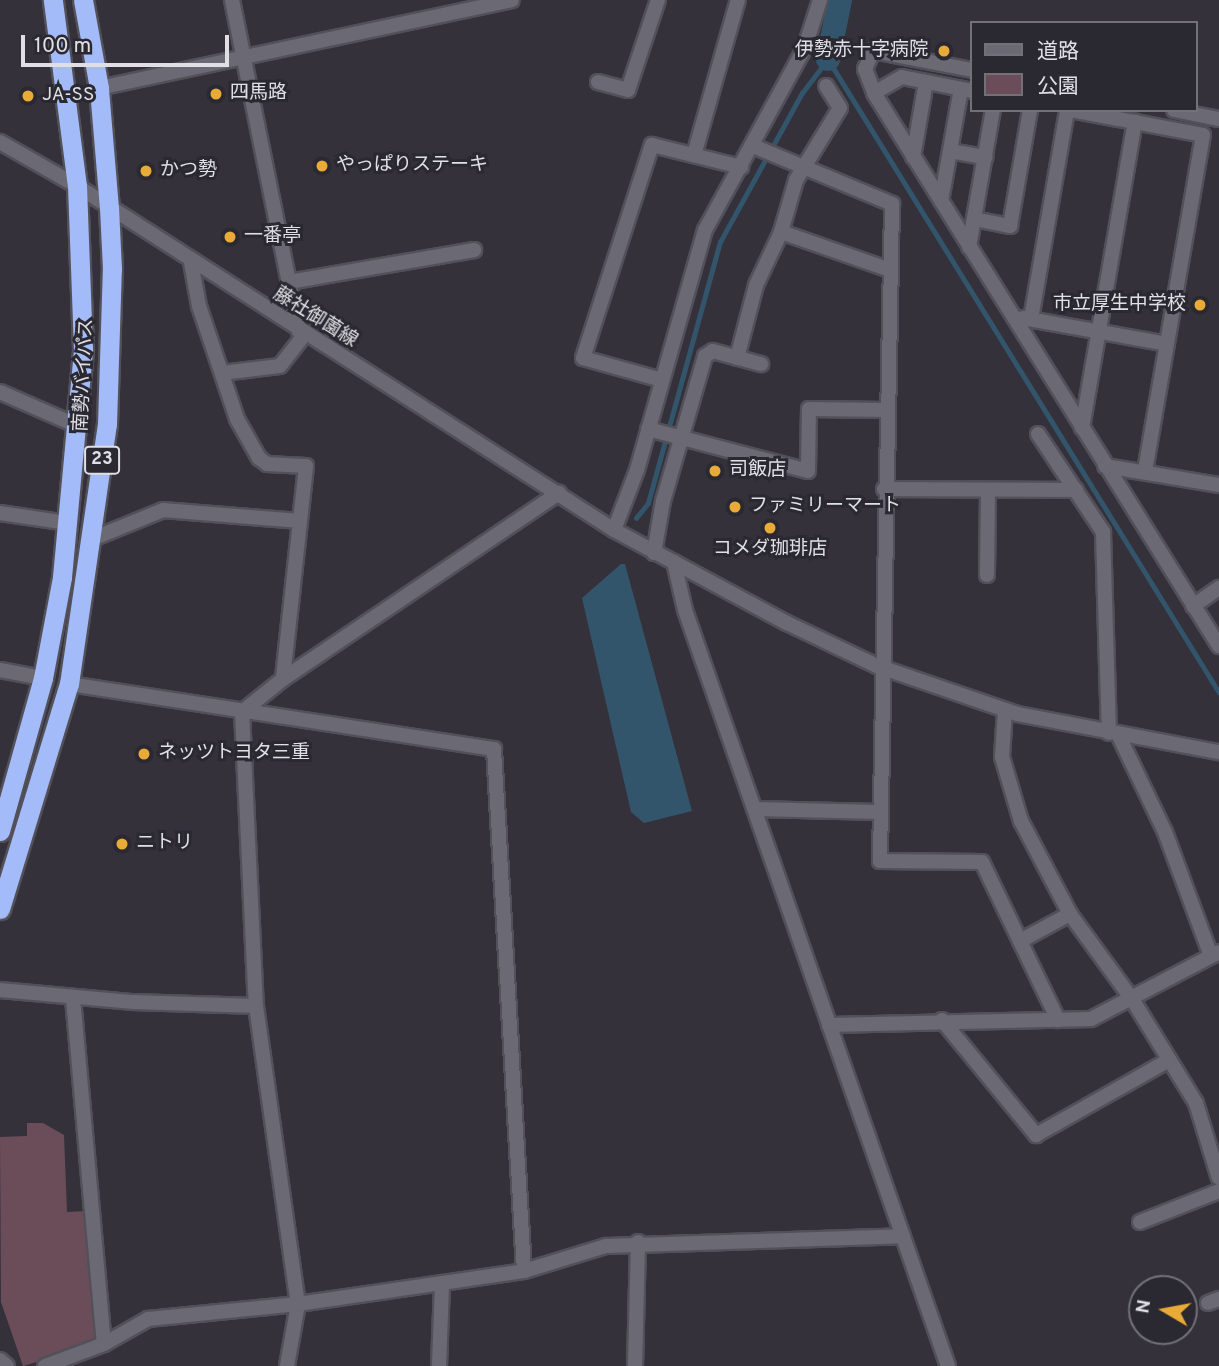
<!DOCTYPE html>
<html>
<head>
<meta charset="utf-8">
<style>
	body { margin:0 }
	#map { position:relative; width:1219px; height:1366px; overflow:hidden; background:#34313b; font-family:Overpass,"Noto Sans JP",sans-serif }
	div>[style] { position:absolute }
	[style*='--x'] { left:calc(var(--x)*1px); top:calc(var(--y)*1px); width:calc(var(--w)*1px); rotate:calc(var(--a)*1deg) }
	.green>* { inset:0; background:#6b4d59 }
	.water>* { inset:0; background:#33556b }
	.stream>* { height:4.5px; margin:-2.25px; padding:0 2.25px; transform-origin:2.25px; border-radius:2.25px; background:#33556b }
	.river>* { height:24px; margin:-12px; padding:0 12px; transform-origin:12px; border-radius:12px; background:#33556b }
	.roads { filter:drop-shadow(2px 0 #525059) drop-shadow(-2px 0 #525059) drop-shadow(0 2px #525059) drop-shadow(0 -2px #525059) }
	.minor>* { height:14px; margin:-7px; padding:0 7px; transform-origin:7px; border-radius:7px; background:#6b6974 }
	.highway>* { height:19px; margin:-9.5px; padding:0 9.5px; transform-origin:9.5px; border-radius:9.5px; background:#a3bbf8 }
	.dots>* { width:19px; height:19px; translate:-50% -50%; box-sizing:border-box; border:4px solid #2a2830; border-radius:50% }
	span { translate:-50% -50%; white-space:nowrap; text-align:center; line-height:1.15; -webkit-text-stroke:6px #2a2830; paint-order:stroke }
	.shield-label span { padding:2px 5px; background:#2a2830; border:2px solid; border-radius:5px; -webkit-text-stroke-width:0 }
	.shield-label { font-size:18px; color:#e0dfe5; font-weight:700 }
	.poi-label { font-size:19px; color:#e0dfe5 }
	.right { translate:-100% -50%; text-align:right }
	.left { translate:0 -50%; text-align:left }
	.street-label { font-size:19px; color:#e0dfe5 }
	.legend { position:absolute; left:970px; top:21px; width:228px; height:91px; box-sizing:border-box; background:#2a2830; border:2px solid #737178; margin:0; padding:9px 12px; list-style:none; font-size:21px; color:#e0dfe5 }
	.legend li { display:flex; align-items:center; gap:14px; height:35px }
	.legend b { width:35px; border:2px solid #737178 }
	.north { position:absolute; left:1128px; top:1275px; width:70px; height:70px; box-sizing:border-box; background:#2a2830; border:2px solid #737178; border-radius:50%; rotate:280deg; font-size:19px; font-weight:700; line-height:28px; text-align:center; color:#e0dfe5 }
	.north::after { content:''; display:block; margin:auto; width:24px; height:32px; background:#e9ab38; clip-path:polygon(50% 0,100% 100%,50% 72%,0 100%) }
	.scale { position:absolute; left:21px; top:35px; width:208px; height:32px; box-sizing:border-box; border:4px solid #e0dfe5; border-top:0; padding-left:9px; font-size:21px; line-height:24px; white-space:nowrap; color:#e0dfe5; -webkit-text-stroke:5px #2a2830; paint-order:stroke }
</style>
</head>
<body>
<div id="map">
	<div class="green">
		<div style="clip-path:polygon(27px 1123px,43px 1123px,64px 1135px,67px 1212px,87px 1211px,100px 1337px,93px 1345px,23px 1366px,1px 1302px,0 1137px,27px 1136px)"></div>
	</div>
	<div class="water">
		<div style="clip-path:polygon(621px 564px,625px 564px,692px 811px,644px 823px,631px 812px,582px 598px)"></div>
	</div>
	<div class="stream">
		<div style="--x:636;--y:518;--w:19;--a:-51"></div>
		<div style="--x:648;--y:503;--w:271;--a:-74.6"></div>
		<div style="--x:720;--y:242;--w:170;--a:-61.2"></div>
		<div style="--x:802;--y:93;--w:43;--a:-52.6"></div>
		<div style="--x:828;--y:59;--w:744;--a:58.3"></div>
	</div>
	<div class="river">
		<div style="--x:828;--y:59;--w:60;--a:-78.5"></div>
	</div>
	<div class="roads">
		<div class="minor">
			<div style="--x:232;--y:0;--w:338;--a:78.6"></div>
			<div style="--x:972;--y:70;--w:101;--a:-169.1"></div>
			<div style="--x:873;--y:51;--w:20;--a:114"></div>
			<div style="--x:865;--y:69;--w:26;--a:69"></div>
			<div style="--x:874;--y:93;--w:652;--a:58.04"></div>
			<div style="--x:598;--y:82;--w:31;--a:15"></div>
			<div style="--x:628;--y:90;--w:95;--a:-71.6"></div>
			<div style="--x:99;--y:88;--w:422;--a:-12"></div>
			<div style="--x:874;--y:93;--w:32;--a:-30"></div>
			<div style="--x:902;--y:77;--w:71;--a:11.3"></div>
			<div style="--x:1071;--y:110;--w:134;--a:10.7"></div>
			<div style="--x:1203;--y:135;--w:342;--a:99.8"></div>
			<div style="--x:1174;--y:110;--w:46;--a:11.3"></div>
			<div style="--x:0;--y:142;--w:89;--a:29.7"></div>
			<div style="--x:77;--y:186;--w:638;--a:32.64"></div>
			<div style="--x:614;--y:530;--w:196;--a:28.3"></div>
			<div style="--x:787;--y:623;--w:100;--a:25.5"></div>
			<div style="--x:877;--y:666;--w:148;--a:18.9"></div>
			<div style="--x:1017;--y:714;--w:206;--a:10.7"></div>
			<div style="--x:753;--y:146;--w:151;--a:22.6"></div>
			<div style="--x:892;--y:204;--w:657;--a:91.05"></div>
			<div style="--x:880;--y:861;--w:102;--a:0.6"></div>
			<div style="--x:982;--y:862;--w:88;--a:64.3"></div>
			<div style="--x:1020;--y:941;--w:57;--a:-28.4"></div>
			<div style="--x:950;--y:151;--w:36;--a:10"></div>
			<div style="--x:694;--y:155;--w:161;--a:-74.2"></div>
			<div style="--x:913;--y:157;--w:76;--a:-80.2"></div>
			<div style="--x:941;--y:201;--w:114;--a:-79.9"></div>
			<div style="--x:974;--y:219;--w:37;--a:11"></div>
			<div style="--x:1010;--y:226;--w:118;--a:-80.2"></div>
			<div style="--x:781;--y:232;--w:115;--a:19.2"></div>
			<div style="--x:969;--y:247;--w:139;--a:-80.1"></div>
			<div style="--x:191;--y:262;--w:45;--a:79.7"></div>
			<div style="--x:199;--y:306;--w:119;--a:71.4"></div>
			<div style="--x:237;--y:419;--w:45;--a:60.6"></div>
			<div style="--x:259;--y:458;--w:10;--a:37"></div>
			<div style="--x:267;--y:464;--w:39;--a:3"></div>
			<div style="--x:306;--y:466;--w:214;--a:96.2"></div>
			<div style="--x:289;--y:282;--w:188;--a:-9.8"></div>
			<div style="--x:1023;--y:318;--w:146;--a:10.2"></div>
			<div style="--x:1031;--y:319;--w:212;--a:-80.2"></div>
			<div style="--x:737;--y:358;--w:75;--a:-75.4"></div>
			<div style="--x:756;--y:285;--w:59;--a:-64.7"></div>
			<div style="--x:781;--y:232;--w:54;--a:-73.9"></div>
			<div style="--x:796;--y:180;--w:84;--a:-58.6"></div>
			<div style="--x:840;--y:108;--w:26;--a:-122"></div>
			<div style="--x:222;--y:373;--w:58;--a:-6.9"></div>
			<div style="--x:280;--y:366;--w:39;--a:-52"></div>
			<div style="--x:662;--y:380;--w:82;--a:-164.4"></div>
			<div style="--x:583;--y:358;--w:224;--a:-72.1"></div>
			<div style="--x:652;--y:145;--w:92;--a:13.9"></div>
			<div style="--x:0;--y:392;--w:85;--a:23.6"></div>
			<div style="--x:1082;--y:428;--w:311;--a:-80.2"></div>
			<div style="--x:648;--y:429;--w:165;--a:14.7"></div>
			<div style="--x:808;--y:471;--w:62;--a:-89.1"></div>
			<div style="--x:809;--y:409;--w:76;--a:0.8"></div>
			<div style="--x:1038;--y:434;--w:118;--a:56.4"></div>
			<div style="--x:1103;--y:532;--w:201;--a:88.3"></div>
			<div style="--x:1105;--y:466;--w:116;--a:9.5"></div>
			<div style="--x:884;--y:489;--w:192;--a:0.3"></div>
			<div style="--x:0;--y:513;--w:69;--a:8.4"></div>
			<div style="--x:614;--y:530;--w:64;--a:-69"></div>
			<div style="--x:637;--y:470;--w:249;--a:-74.2"></div>
			<div style="--x:705;--y:230;--w:209;--a:-61.3"></div>
			<div style="--x:805;--y:47;--w:49;--a:-72.3"></div>
			<div style="--x:92;--y:539;--w:77;--a:-22.2"></div>
			<div style="--x:163;--y:510;--w:137;--a:4.6"></div>
			<div style="--x:654;--y:553;--w:53;--a:-80.2"></div>
			<div style="--x:663;--y:501;--w:151;--a:-73.8"></div>
			<div style="--x:705;--y:356;--w:9;--a:-32"></div>
			<div style="--x:713;--y:351;--w:50;--a:15.2"></div>
			<div style="--x:674;--y:562;--w:49;--a:77.1"></div>
			<div style="--x:685;--y:610;--w:800;--a:70.82"></div>
			<div style="--x:987;--y:575;--w:85;--a:-89.3"></div>
			<div style="--x:1193;--y:606;--w:32;--a:-35"></div>
			<div style="--x:0;--y:670;--w:44;--a:10.5"></div>
			<div style="--x:69;--y:684;--w:430;--a:8.7"></div>
			<div style="--x:494;--y:749;--w:523;--a:86.71"></div>
			<div style="--x:1005;--y:710;--w:47;--a:93.7"></div>
			<div style="--x:1002;--y:757;--w:67;--a:73.5"></div>
			<div style="--x:1021;--y:821;--w:105;--a:62.2"></div>
			<div style="--x:1070;--y:914;--w:105;--a:53.9"></div>
			<div style="--x:1132;--y:999;--w:122;--a:58.4"></div>
			<div style="--x:1196;--y:1103;--w:78;--a:73"></div>
			<div style="--x:242;--y:712;--w:294;--a:87.3"></div>
			<div style="--x:256;--y:1006;--w:301;--a:82"></div>
			<div style="--x:298;--y:1304;--w:63;--a:100.1"></div>
			<div style="--x:242;--y:712;--w:53;--a:-38.8"></div>
			<div style="--x:283;--y:679;--w:333;--a:-34"></div>
			<div style="--x:1118;--y:734;--w:109;--a:64.4"></div>
			<div style="--x:1165;--y:832;--w:132;--a:69.6"></div>
			<div style="--x:754;--y:809;--w:126;--a:1.4"></div>
			<div style="--x:1020;--y:941;--w:88;--a:64.3"></div>
			<div style="--x:0;--y:990;--w:134;--a:5.2"></div>
			<div style="--x:133;--y:1002;--w:123;--a:1.9"></div>
			<div style="--x:73;--y:998;--w:347;--a:84.9"></div>
			<div style="--x:942;--y:1020;--w:149;--a:50.7"></div>
			<div style="--x:1036;--y:1135;--w:153;--a:-29.4"></div>
			<div style="--x:829;--y:1025;--w:262;--a:-1.3"></div>
			<div style="--x:1091;--y:1019;--w:144;--a:-27.6"></div>
			<div style="--x:1140;--y:1222;--w:85;--a:-21.4"></div>
			<div style="--x:1208;--y:1303;--w:12;--a:-20"></div>
			<div style="--x:0;--y:1360;--w:9;--a:41"></div>
			<div style="--x:45;--y:1366;--w:63;--a:-20.4"></div>
			<div style="--x:104;--y:1344;--w:51;--a:-29.6"></div>
			<div style="--x:148;--y:1319;--w:151;--a:-5.7"></div>
			<div style="--x:298;--y:1304;--w:228;--a:-8.3"></div>
			<div style="--x:524;--y:1271;--w:86;--a:-17"></div>
			<div style="--x:606;--y:1246;--w:297;--a:-1.9"></div>
			<div style="--x:439;--y:1366;--w:83;--a:-87.9"></div>
			<div style="--x:635;--y:1366;--w:124;--a:-88.6"></div>
		</div>
		<div class="highway">
			<div style="--x:0;--y:831;--w:159;--a:-74.3"></div>
			<div style="--x:43;--y:678;--w:103;--a:-79.3"></div>
			<div style="--x:62;--y:577;--w:229;--a:-84.7"></div>
			<div style="--x:83;--y:349;--w:163;--a:-92.1"></div>
			<div style="--x:77;--y:186;--w:188;--a:-97.4"></div>
			<div style="--x:0;--y:909;--w:235;--a:-73"></div>
			<div style="--x:69;--y:684;--w:263;--a:-81.7"></div>
			<div style="--x:107;--y:424;--w:155;--a:-88.2"></div>
			<div style="--x:112;--y:269;--w:61;--a:-92.8"></div>
			<div style="--x:109;--y:208;--w:120;--a:-94.8"></div>
			<div style="--x:99;--y:88;--w:89;--a:-100.3"></div>
		</div>
	</div>
	<div class="dots">
		<div style="left:944px;top:51px;background:#e9ab38"></div>
		<div style="left:216px;top:94px;background:#e9ab38"></div>
		<div style="left:28px;top:96px;background:#e9ab38"></div>
		<div style="left:322px;top:166px;background:#e9ab38"></div>
		<div style="left:146px;top:171px;background:#e9ab38"></div>
		<div style="left:230px;top:237px;background:#e9ab38"></div>
		<div style="left:1200px;top:305px;background:#e9ab38"></div>
		<div style="left:715px;top:471px;background:#e9ab38"></div>
		<div style="left:735px;top:507px;background:#e9ab38"></div>
		<div style="left:770px;top:528px;background:#e9ab38"></div>
		<div style="left:144px;top:754px;background:#e9ab38"></div>
		<div style="left:122px;top:844px;background:#e9ab38"></div>
	</div>
	<div class="shield-label">
		<span style="left:102px;top:460px">23</span>
	</div>
	<div class="poi-label">
		<span class="right" style="left:928px;top:51px">伊勢赤十字病院</span>
		<span class="left" style="left:230px;top:94px">四馬路</span>
		<span class="left" style="left:42px;top:96px">JA-SS</span>
		<span class="left" style="left:336px;top:166px">やっぱりステーキ</span>
		<span class="left" style="left:160px;top:171px">かつ勢</span>
		<span class="left" style="left:244px;top:237px">一番亭</span>
		<span class="right" style="left:1186px;top:305px">市立厚生中学校</span>
		<span class="left" style="left:729px;top:471px">司飯店</span>
		<span class="left" style="left:749px;top:507px">ファミリーマート</span>
		<span style="left:770px;top:550px">コメダ珈琲店</span>
		<span class="left" style="left:158px;top:754px">ネッツトヨタ三重</span>
		<span class="left" style="left:136px;top:844px">ニトリ</span>
	</div>
	<div class="street-label">
		<span style="left:315px;top:318px;rotate:32deg">藤社御薗線</span>
		<span style="left:85px;top:375px;rotate:-87deg">南勢バイパス</span>
	</div>
	<ul class="legend">
	<li><b style="height:9px;background:#6b6974"></b>道路</li>
	<li><b style="height:19px;background:#6b4d59"></b>公園</li>
	</ul>
	<div class="north">N</div>
	<div class="scale">100 m</div>
</div>
</body>
</html>
